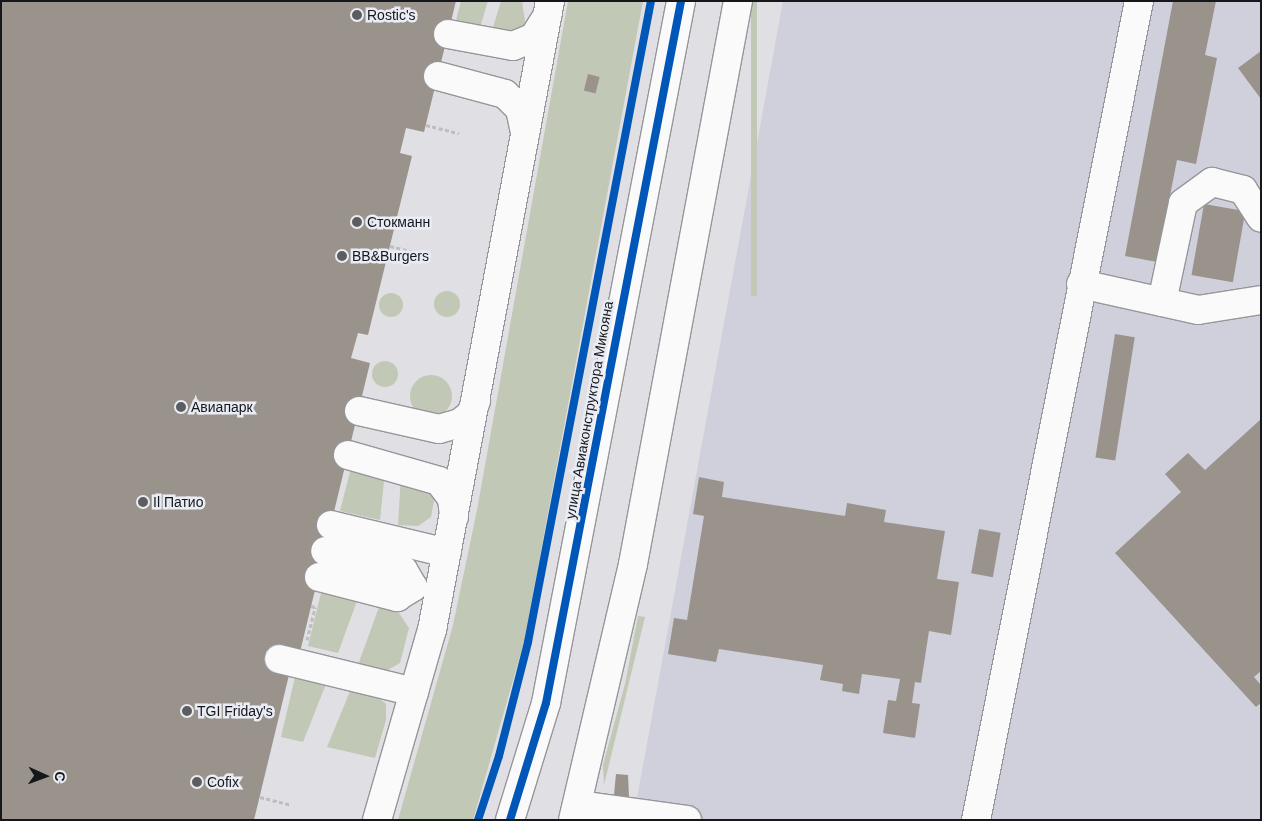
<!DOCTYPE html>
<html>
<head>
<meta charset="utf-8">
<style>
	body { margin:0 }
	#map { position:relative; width:1262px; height:821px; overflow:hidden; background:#dfdfe4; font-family:Helvetica,sans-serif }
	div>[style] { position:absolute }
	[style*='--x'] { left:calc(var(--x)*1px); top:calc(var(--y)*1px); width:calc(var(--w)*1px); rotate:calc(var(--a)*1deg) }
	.built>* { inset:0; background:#cfd0db }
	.green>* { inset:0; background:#c1c8b6; transform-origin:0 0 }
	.round { border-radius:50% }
	.building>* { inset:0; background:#9a938c; transform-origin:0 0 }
	.path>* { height:3px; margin-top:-1.5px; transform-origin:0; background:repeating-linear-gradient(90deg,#bebec1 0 4px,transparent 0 6.5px) }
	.roads { filter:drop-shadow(1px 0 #96969a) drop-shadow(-1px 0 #96969a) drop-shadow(0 1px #96969a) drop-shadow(0 -1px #96969a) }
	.minor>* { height:28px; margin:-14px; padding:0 14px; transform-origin:14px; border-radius:14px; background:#fafafb }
	.cycleway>* { height:8px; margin:-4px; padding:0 4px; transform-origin:4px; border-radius:4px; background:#0057b8 }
	.dots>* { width:14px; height:14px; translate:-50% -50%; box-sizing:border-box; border:2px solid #e9ebf5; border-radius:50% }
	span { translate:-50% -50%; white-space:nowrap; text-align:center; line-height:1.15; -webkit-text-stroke:5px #e9ebf5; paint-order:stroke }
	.poi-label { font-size:14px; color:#16171a }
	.left { translate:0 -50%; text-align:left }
	.street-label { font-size:14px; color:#16171a }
	.frame { position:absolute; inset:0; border:2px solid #16171a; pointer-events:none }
	.north { position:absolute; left:20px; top:751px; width:50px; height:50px; -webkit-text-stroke:4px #e9ebf5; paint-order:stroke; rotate:92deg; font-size:14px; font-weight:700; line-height:20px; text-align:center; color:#16171a }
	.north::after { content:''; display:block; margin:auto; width:18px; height:22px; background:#16171a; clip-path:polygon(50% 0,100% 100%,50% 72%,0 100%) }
</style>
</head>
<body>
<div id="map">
	<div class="built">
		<div style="clip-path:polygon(783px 1px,1261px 1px,1261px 820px,633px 820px)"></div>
	</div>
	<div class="green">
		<div style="clip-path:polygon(461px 1px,488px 1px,478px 34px,454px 28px)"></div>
		<div style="clip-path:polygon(501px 1px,522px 1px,525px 22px,522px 30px,490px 37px)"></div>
		<div style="clip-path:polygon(568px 1px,643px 1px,524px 642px,473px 820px,398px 820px,453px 625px,477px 510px)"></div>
		<div style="left:751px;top:1px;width:6px;height:295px"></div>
		<div class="round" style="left:434px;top:291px;width:26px;height:26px"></div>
		<div class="round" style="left:379px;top:293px;width:24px;height:24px"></div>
		<div class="round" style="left:372px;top:361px;width:26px;height:26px"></div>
		<div class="round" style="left:410px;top:375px;width:42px;height:42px"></div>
		<div style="clip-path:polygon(352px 464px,385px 471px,380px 520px,340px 511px)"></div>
		<div style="clip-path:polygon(401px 475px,416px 478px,435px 495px,431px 517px,418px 526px,398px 525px)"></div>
		<div style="clip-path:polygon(321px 593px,357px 601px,338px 653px,308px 646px)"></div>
		<div style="clip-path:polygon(379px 607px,399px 613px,409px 628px,400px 663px,386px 671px,358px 665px)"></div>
		<div style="clip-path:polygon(638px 616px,645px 617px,604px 785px,603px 765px,625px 684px)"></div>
		<div style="clip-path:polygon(295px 677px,326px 684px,303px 742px,281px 737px)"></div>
		<div style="clip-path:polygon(351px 689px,374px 694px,386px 704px,386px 720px,375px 758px,327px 747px)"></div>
	</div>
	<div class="building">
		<div style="clip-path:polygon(1px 1px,456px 1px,424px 132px,406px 128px,400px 153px,412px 156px,368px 335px,358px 333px,351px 358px,370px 363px,300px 652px,289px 675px,254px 820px,1px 820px)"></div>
		<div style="clip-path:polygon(1173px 1px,1216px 1px,1205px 55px,1217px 58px,1196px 164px,1177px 160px,1157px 262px,1125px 256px)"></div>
		<div style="clip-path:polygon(1261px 51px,1261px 99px,1238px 68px)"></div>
		<div style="left:588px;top:74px;width:12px;height:17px;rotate:14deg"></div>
		<div style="left:1204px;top:204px;width:42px;height:72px;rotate:10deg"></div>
		<div style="left:1115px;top:334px;width:20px;height:125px;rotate:9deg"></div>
		<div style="clip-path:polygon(1261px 419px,1261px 671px,1254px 677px,1261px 685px,1261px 703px,1256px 707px,1115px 553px,1181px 492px,1165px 474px,1188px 453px,1205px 470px)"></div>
		<div style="clip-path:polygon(699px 477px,724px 482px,722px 497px,845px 516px,847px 503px,886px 510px,884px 522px,945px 531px,937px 579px,959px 582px,951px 635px,929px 631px,921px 683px,915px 682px,912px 703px,920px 704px,915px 738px,883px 733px,888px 700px,896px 701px,900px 679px,862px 674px,859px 694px,842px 691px,843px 684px,820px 680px,823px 665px,719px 649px,716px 662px,668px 654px,674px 618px,687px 620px,704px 516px,693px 514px)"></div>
		<div style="left:979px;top:529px;width:22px;height:45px;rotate:10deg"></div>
		<div style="clip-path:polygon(616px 774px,628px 775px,629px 797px,614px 795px)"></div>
	</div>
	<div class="path">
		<div style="--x:426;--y:125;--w:34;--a:14"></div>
		<div style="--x:390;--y:246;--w:25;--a:14"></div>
		<div style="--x:307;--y:640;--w:34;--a:-76"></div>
		<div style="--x:315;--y:607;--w:4;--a:-166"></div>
		<div style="--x:260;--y:797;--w:32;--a:14"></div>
	</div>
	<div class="roads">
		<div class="minor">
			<div style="--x:448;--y:34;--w:66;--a:10.5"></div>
			<div style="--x:513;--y:46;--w:23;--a:-23"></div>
			<div style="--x:534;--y:37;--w:25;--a:-58"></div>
			<div style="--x:438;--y:76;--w:69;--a:15"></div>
			<div style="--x:505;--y:94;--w:21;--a:45"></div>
			<div style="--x:520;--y:109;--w:25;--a:78"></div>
			<div style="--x:1081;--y:284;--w:120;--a:12.5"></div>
			<div style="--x:1198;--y:310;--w:64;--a:-9"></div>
			<div style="--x:1162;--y:302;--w:101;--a:-78"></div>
			<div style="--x:1183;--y:203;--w:36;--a:-36"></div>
			<div style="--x:1212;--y:182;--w:32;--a:14"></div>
			<div style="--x:1243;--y:190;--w:33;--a:57"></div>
			<div style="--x:359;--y:411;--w:82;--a:12.7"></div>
			<div style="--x:439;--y:429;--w:22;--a:-16"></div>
			<div style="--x:460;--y:423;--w:14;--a:-39"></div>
			<div style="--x:471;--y:414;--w:14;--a:-69"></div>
			<div style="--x:348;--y:455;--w:95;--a:15.9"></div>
			<div style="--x:439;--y:481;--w:21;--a:53"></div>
			<div style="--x:452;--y:498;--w:19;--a:84"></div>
			<div style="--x:331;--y:525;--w:119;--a:13.6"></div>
			<div style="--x:319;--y:577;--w:81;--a:14.4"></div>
			<div style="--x:397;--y:597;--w:19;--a:-32"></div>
			<div style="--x:413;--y:587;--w:20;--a:-120"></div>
			<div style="--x:403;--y:570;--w:80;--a:-166.3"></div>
			<div style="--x:279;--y:659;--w:139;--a:13.7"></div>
			<div style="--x:579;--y:805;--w:109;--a:7.9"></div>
			<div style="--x:377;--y:820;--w:198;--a:-73.9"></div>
			<div style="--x:432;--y:630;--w:640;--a:-79.37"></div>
			<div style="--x:510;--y:820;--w:122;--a:-72.9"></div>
			<div style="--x:546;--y:703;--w:715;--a:-79.11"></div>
			<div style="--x:573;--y:820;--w:263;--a:-76.8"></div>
			<div style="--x:633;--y:564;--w:573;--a:-79.44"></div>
			<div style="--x:976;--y:820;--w:835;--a:-78.74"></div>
		</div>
	</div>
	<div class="cycleway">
		<div style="--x:478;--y:820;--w:67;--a:-71.8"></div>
		<div style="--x:499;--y:756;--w:118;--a:-75.7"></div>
		<div style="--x:528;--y:642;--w:653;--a:-79.14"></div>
		<div style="--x:510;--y:820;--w:122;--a:-72.9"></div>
		<div style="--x:546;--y:703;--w:715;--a:-79.11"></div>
	</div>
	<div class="dots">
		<div style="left:357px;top:15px;background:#5c5d61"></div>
		<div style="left:357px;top:222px;background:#5c5d61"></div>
		<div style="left:342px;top:256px;background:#5c5d61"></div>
		<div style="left:181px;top:407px;background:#5c5d61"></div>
		<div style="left:143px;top:502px;background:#5c5d61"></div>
		<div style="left:187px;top:711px;background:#5c5d61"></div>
		<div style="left:197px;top:782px;background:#5c5d61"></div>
	</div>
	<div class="poi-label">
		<span class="left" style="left:367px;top:15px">Rostic's</span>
		<span class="left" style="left:367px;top:222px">Стокманн</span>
		<span class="left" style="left:352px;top:256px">BB&amp;Burgers</span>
		<span class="left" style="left:191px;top:407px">Авиапарк</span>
		<span class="left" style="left:153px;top:502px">Il Патио</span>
		<span class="left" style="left:197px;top:711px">TGI Friday's</span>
		<span class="left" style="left:207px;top:782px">Cofix</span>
	</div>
	<div class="street-label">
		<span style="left:589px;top:410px;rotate:-80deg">улица Авиаконструктора Микояна</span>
	</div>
	<div class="frame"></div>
	<div class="north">С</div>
</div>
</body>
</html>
